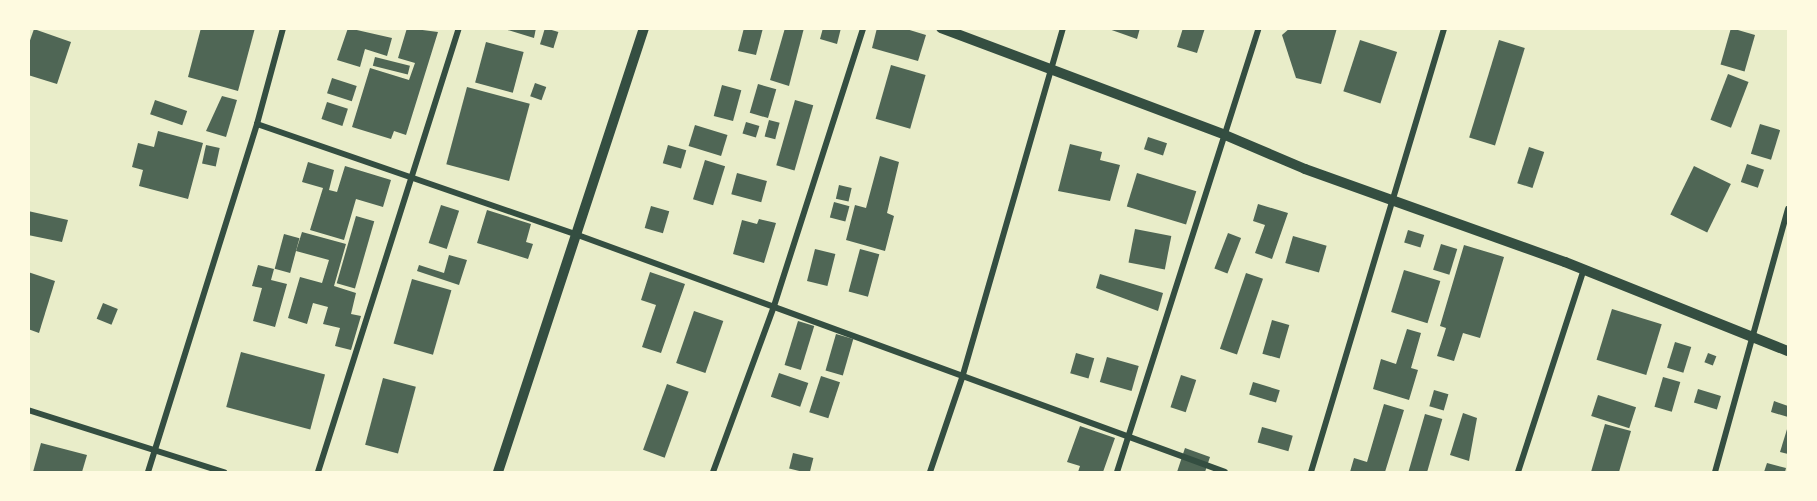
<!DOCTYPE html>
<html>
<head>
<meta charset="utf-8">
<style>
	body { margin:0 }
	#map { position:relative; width:1817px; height:501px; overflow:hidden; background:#e9edc9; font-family:"PT Sans",sans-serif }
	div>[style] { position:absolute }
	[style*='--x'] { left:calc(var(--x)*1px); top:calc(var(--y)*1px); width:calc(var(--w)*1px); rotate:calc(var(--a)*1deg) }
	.building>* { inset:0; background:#4f6655; transform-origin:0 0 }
	.minor>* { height:6px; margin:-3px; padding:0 3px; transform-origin:3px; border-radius:3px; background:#344e41 }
	.tertiary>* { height:10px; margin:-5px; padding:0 5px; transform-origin:5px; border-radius:5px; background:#344e41 }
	span { translate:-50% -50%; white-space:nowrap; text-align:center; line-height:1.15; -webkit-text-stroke:5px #fefae0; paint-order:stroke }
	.frame { position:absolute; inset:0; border:30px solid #fefae0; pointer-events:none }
</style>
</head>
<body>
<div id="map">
	<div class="building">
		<div style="clip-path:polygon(201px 28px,255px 28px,238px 91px,188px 77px)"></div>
		<div style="clip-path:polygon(348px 28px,392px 38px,387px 56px,365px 49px,360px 67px,337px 60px)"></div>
		<div style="clip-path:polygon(407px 28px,438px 32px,406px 135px,394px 131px,391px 139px,352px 127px,370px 68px,409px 80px,415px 63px,398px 58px)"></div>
		<div style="clip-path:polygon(501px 28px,536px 28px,534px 38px)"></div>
		<div style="left:545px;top:28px;width:14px;height:17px;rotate:17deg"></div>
		<div style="clip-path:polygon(744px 28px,763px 28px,756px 55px,738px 51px)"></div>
		<div style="clip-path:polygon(785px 28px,804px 28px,789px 86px,770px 80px)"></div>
		<div style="clip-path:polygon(823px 28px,841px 28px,837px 44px,820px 39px)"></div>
		<div style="clip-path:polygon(877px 28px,903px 28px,926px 35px,918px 61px,872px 48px)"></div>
		<div style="clip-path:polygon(1106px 28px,1140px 28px,1137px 39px)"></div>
		<div style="clip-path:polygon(1183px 28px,1205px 28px,1197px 53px,1177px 47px)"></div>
		<div style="clip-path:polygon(1290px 28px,1337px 28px,1321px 84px,1296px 78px,1282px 35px)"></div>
		<div style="left:1731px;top:28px;width:25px;height:38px;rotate:16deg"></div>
		<div style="clip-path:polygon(34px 29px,71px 42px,57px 84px,28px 75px,28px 46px)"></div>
		<div style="left:1360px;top:40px;width:39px;height:54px;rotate:18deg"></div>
		<div style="left:1499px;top:40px;width:27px;height:102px;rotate:17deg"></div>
		<div style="left:486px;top:42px;width:39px;height:42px;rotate:15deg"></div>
		<div style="left:375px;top:57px;width:36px;height:9px;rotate:14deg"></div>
		<div style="left:891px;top:65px;width:36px;height:56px;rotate:16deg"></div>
		<div style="left:1728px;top:74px;width:22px;height:49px;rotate:21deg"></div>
		<div style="left:332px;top:78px;width:26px;height:16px;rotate:18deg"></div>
		<div style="left:535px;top:83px;width:12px;height:14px;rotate:20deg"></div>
		<div style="left:758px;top:84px;width:19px;height:30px;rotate:16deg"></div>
		<div style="left:722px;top:85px;width:20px;height:32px;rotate:15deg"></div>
		<div style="left:467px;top:87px;width:65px;height:80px;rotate:15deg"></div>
		<div style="clip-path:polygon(222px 96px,237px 100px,226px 137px,206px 131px)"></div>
		<div style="left:155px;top:100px;width:34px;height:15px;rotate:19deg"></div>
		<div style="left:795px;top:100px;width:19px;height:68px;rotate:16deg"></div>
		<div style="left:327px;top:102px;width:22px;height:18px;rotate:18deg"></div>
		<div style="left:769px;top:120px;width:11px;height:17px;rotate:15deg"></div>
		<div style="left:746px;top:122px;width:14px;height:12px;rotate:17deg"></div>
		<div style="left:1760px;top:124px;width:21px;height:31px;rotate:17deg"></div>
		<div style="left:695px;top:125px;width:34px;height:22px;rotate:17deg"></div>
		<div style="clip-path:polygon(158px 131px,203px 143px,188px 199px,139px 186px,143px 170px,132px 167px,138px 143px,154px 147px)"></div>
		<div style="left:1148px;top:137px;width:20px;height:13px;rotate:18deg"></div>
		<div style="clip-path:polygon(1070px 144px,1102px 152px,1100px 160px,1120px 165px,1110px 201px,1058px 191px)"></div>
		<div style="left:206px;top:145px;width:14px;height:19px;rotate:12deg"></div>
		<div style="left:668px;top:145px;width:19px;height:19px;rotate:16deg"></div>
		<div style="left:1529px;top:147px;width:16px;height:38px;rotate:18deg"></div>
		<div style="clip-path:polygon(880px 156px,899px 162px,887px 213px,894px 216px,885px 251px,846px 240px,855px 205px,866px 208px)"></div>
		<div style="left:705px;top:160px;width:21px;height:41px;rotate:17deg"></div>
		<div style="clip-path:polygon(308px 162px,334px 170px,329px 190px,337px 192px,345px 166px,391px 180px,383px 207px,356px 199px,344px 240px,310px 230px,323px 188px,302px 182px)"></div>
		<div style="left:1747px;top:164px;width:18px;height:19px;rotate:19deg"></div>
		<div style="left:1694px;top:166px;width:41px;height:54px;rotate:26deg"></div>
		<div style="left:737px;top:173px;width:31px;height:22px;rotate:15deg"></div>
		<div style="left:1137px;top:173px;width:62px;height:35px;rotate:17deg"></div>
		<div style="left:839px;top:185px;width:13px;height:14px;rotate:13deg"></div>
		<div style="left:834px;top:202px;width:16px;height:16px;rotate:15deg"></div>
		<div style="clip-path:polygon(1258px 204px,1288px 213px,1272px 259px,1255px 253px,1265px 225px,1253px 221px)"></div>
		<div style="left:441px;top:205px;width:19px;height:40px;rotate:18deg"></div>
		<div style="left:651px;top:206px;width:19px;height:23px;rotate:16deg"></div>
		<div style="clip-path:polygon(487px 210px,531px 224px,526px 242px,533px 244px,528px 259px,477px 243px)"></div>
		<div style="clip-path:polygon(28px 211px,68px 220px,62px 242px,28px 235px)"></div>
		<div style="left:356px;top:216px;width:19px;height:70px;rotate:16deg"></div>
		<div style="clip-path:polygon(759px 219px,776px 223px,764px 263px,733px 254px,742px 220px,757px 224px)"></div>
		<div style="left:1135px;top:229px;width:37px;height:34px;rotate:11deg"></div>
		<div style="left:1408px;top:230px;width:17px;height:13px;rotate:17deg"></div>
		<div style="clip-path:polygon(302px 232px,346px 244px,334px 286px,356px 293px,351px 314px,361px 316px,351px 350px,335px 346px,340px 328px,323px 324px,328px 307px,313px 303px,307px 324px,288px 318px,300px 277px,322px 283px,329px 260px,296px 251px)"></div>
		<div style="left:1228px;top:233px;width:14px;height:38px;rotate:21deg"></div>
		<div style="left:284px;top:234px;width:16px;height:36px;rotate:15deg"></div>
		<div style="left:1293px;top:236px;width:35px;height:28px;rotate:16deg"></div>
		<div style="left:1441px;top:244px;width:17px;height:27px;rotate:17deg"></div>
		<div style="clip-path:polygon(1464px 245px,1504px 257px,1480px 338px,1463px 333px,1454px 361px,1437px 356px,1446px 328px,1440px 326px)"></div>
		<div style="left:815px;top:249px;width:21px;height:33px;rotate:14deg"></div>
		<div style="left:860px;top:249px;width:20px;height:44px;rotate:15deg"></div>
		<div style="clip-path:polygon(449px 255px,467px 260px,459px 285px,417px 271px,419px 265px,444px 273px)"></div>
		<div style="clip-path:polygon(258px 265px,274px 269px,271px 280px,287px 284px,275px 327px,253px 321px,262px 288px,252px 286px)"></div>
		<div style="left:1404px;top:270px;width:38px;height:44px;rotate:17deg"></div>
		<div style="clip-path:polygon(28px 272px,55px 281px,39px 333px,28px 329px)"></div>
		<div style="clip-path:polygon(650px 272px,685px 284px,661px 353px,642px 347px,656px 305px,641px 300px)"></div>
		<div style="left:1246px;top:273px;width:18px;height:80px;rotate:19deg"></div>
		<div style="clip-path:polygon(1100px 274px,1163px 293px,1158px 311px,1096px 288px)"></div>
		<div style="left:412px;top:279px;width:41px;height:67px;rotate:16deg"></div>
		<div style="left:103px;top:303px;width:16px;height:17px;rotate:22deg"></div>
		<div style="left:1612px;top:309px;width:52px;height:53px;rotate:17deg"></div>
		<div style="left:694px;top:311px;width:31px;height:55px;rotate:19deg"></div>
		<div style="left:1272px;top:320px;width:18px;height:35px;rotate:16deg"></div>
		<div style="left:798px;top:321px;width:17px;height:46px;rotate:17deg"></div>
		<div style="clip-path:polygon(1407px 329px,1421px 333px,1411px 368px,1418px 370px,1409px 400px,1373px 389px,1381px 359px,1396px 364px)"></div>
		<div style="left:836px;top:334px;width:18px;height:38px;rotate:16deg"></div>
		<div style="left:1675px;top:342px;width:17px;height:27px;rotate:17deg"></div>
		<div style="left:241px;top:352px;width:87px;height:57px;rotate:15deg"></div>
		<div style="left:1076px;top:353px;width:19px;height:21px;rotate:16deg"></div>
		<div style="left:1708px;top:353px;width:9px;height:10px;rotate:21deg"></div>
		<div style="left:1107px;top:357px;width:33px;height:26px;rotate:16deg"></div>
		<div style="left:779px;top:373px;width:31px;height:25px;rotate:19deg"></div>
		<div style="left:1181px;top:375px;width:16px;height:34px;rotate:18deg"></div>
		<div style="left:821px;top:376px;width:20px;height:38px;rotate:18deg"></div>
		<div style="left:1663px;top:377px;width:18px;height:31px;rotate:16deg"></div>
		<div style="left:383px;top:378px;width:34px;height:69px;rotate:15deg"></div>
		<div style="left:1253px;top:382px;width:28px;height:13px;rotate:17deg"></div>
		<div style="left:667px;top:384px;width:23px;height:70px;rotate:20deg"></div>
		<div style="left:1698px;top:389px;width:24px;height:14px;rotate:17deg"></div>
		<div style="left:1434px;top:390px;width:15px;height:17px;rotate:16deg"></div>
		<div style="left:1598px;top:395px;width:40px;height:22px;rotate:18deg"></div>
		<div style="clip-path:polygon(1774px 401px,1788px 406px,1788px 417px,1771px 412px)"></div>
		<div style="clip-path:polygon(1384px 404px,1404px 410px,1385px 472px,1350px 472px,1354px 458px,1367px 462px)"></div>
		<div style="clip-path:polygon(1463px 413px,1477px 418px,1469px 461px,1450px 455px)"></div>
		<div style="left:1425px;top:414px;width:18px;height:60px;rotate:16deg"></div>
		<div style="clip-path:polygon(1605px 424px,1631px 431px,1619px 472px,1591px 472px)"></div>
		<div style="clip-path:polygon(1080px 426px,1115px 438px,1103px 472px,1078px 472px,1080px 466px,1067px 462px)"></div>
		<div style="clip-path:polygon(1788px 426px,1788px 454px,1780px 452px)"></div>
		<div style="left:1262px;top:427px;width:32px;height:16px;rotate:16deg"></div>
		<div style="clip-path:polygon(41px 443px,87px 455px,82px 472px,33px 472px)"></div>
		<div style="clip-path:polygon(1185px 448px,1210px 457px,1205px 472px,1177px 472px)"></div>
		<div style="left:793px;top:453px;width:21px;height:16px;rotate:14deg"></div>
		<div style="clip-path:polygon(1767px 463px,1786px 468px,1785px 472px,1764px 472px)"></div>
	</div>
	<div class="minor">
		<div style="--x:257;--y:124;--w:336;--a:19.1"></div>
		<div style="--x:575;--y:234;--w:692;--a:20.11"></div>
		<div style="--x:28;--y:410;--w:206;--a:17.6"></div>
		<div style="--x:148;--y:472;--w:365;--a:-72.6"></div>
		<div style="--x:257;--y:124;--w:99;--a:-74.8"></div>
		<div style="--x:318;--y:472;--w:466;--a:-72.4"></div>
		<div style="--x:713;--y:472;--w:177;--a:-69.8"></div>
		<div style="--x:774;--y:306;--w:292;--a:-72.2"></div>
		<div style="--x:930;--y:472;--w:99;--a:-71.2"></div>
		<div style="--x:962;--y:378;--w:364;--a:-73.9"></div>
		<div style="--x:1117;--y:472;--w:466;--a:-72.3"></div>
		<div style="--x:1311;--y:472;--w:463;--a:-73.3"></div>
		<div style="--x:1518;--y:472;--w:213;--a:-72"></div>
		<div style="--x:1715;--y:472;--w:273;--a:-74.5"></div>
	</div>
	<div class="tertiary">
		<div style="--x:941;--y:28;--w:303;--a:20.6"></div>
		<div style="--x:1225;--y:135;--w:87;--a:23"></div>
		<div style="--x:1305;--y:169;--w:276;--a:19.7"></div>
		<div style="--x:1565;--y:262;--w:240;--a:21.8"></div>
		<div style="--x:498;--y:472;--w:467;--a:-71.8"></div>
	</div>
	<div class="frame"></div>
</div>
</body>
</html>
